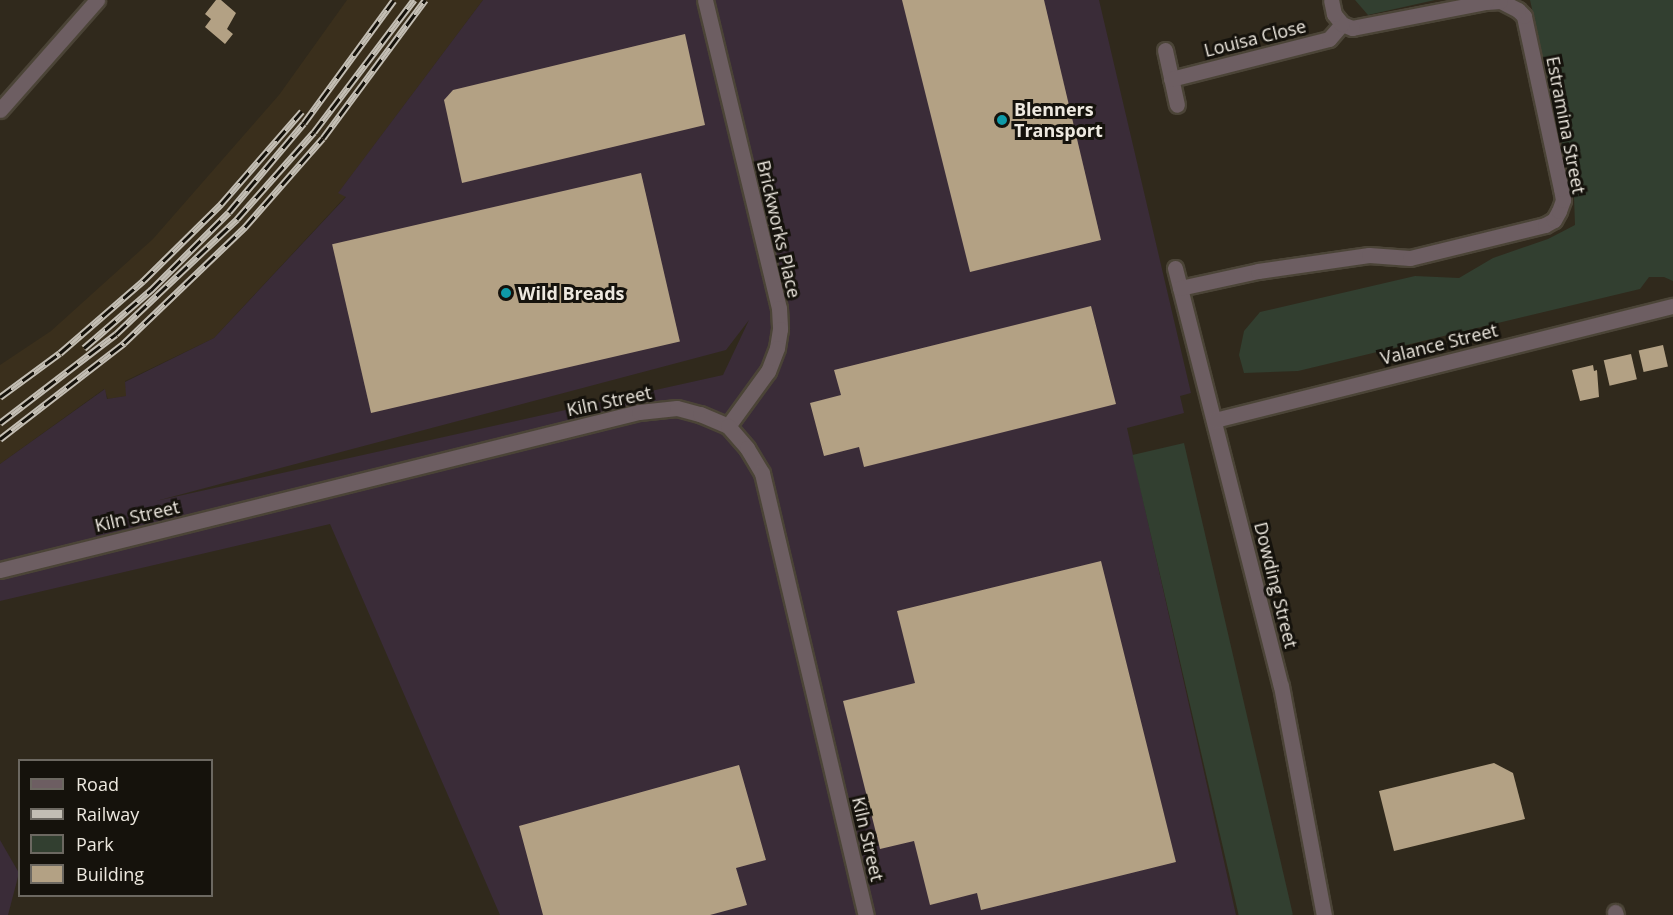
<!DOCTYPE html>
<html>
<head>
<meta charset="utf-8">
<style>
	body { margin:0 }
	#map { position:relative; width:1673px; height:915px; overflow:hidden; background:#30291c; font-family:"Open Sans",sans-serif }
	div>[style] { position:absolute }
	[style*='--x'] { left:calc(var(--x)*1px); top:calc(var(--y)*1px); width:calc(var(--w)*1px); rotate:calc(var(--a)*1deg) }
	.built>* { inset:0; background:#3a2f1c }
	.industrial>* { inset:0; background:#3a2c38 }
	.green>* { inset:0; background:#323f30; transform-origin:0 0 }
	.building>* { inset:0; background:#b3a184; transform-origin:0 0 }
	.roads { filter:drop-shadow(2px 0 #4b4437) drop-shadow(-2px 0 #4b4437) drop-shadow(0 2px #4b4437) drop-shadow(0 -2px #4b4437) }
	.minor>* { height:15px; margin:-7.5px; padding:0 7.5px; transform-origin:7.5px; border-radius:7.5px; background:#6d5e62 }
	.rail>* { height:7px; margin-top:-3.5px; transform-origin:0; background:repeating-linear-gradient(90deg,#15120c 0 14px,#c3beb4 0 28px); box-sizing:border-box; border-block:2px solid #c3beb4 }
	.dots>* { width:16px; height:16px; translate:-50% -50%; box-sizing:border-box; border:3px solid #15120c; border-radius:50% }
	span { translate:-50% -50%; white-space:nowrap; text-align:center; line-height:1.15; -webkit-text-stroke:6px #15120c; paint-order:stroke }
	.street-label { font-size:18px; color:#eee9e0 }
	.poi-label { font-size:18px; color:#eee9e0; font-weight:700 }
	.left { translate:0 -50%; text-align:left }
	.legend { position:absolute; left:18px; top:759px; width:195px; height:138px; box-sizing:border-box; background:#15120c; border:2px solid #6c6861; margin:0; padding:8px 10px; list-style:none; font-size:18px; color:#eee9e0 }
	.legend li { display:flex; align-items:center; gap:12px; height:30px }
	.legend b { width:30px; border:2px solid #6c6861 }
</style>
</head>
<body>
<div id="map">
	<div class="built">
		<div style="clip-path:polygon(347px 0,483px 0,339px 192px,346px 196px,214px 338px,125px 381px,127px 396px,108px 399px,104px 389px,0 464px,0 365px,51px 331px,153px 239px,279px 95px)"></div>
	</div>
	<div class="industrial">
		<div style="clip-path:polygon(evenodd,483px 0,1099px 0,1191px 393px,1180px 396px,1184px 413px,1127px 428px,1236px 915px,500px 915px,330px 524px,0 601px,0 464px,105px 389px,107px 399px,126px 396px,125px 382px,214px 338px,346px 197px,338px 193px,483px 0,749px 320px,723px 375px,156px 501px,726px 350px,749px 320px)"></div>
		<div style="clip-path:polygon(0 840px,19px 873px,8px 915px,0 915px)"></div>
	</div>
	<div class="green">
		<div style="clip-path:polygon(1355px 0,1435px 0,1368px 15px)"></div>
		<div style="clip-path:polygon(1530px 0,1673px 0,1673px 281px,1664px 277px,1649px 277px,1640px 289px,1298px 371px,1244px 373px,1239px 355px,1244px 331px,1260px 312px,1415px 276px,1459px 278px,1493px 258px,1548px 239px,1575px 225px,1574px 197px)"></div>
		<div style="left:1184px;top:443px;width:484px;height:53px;rotate:77deg"></div>
	</div>
	<div class="building">
		<div style="clip-path:polygon(216px 0,221px 0,236px 13px,227px 29px,233px 34px,225px 44px,205px 27px,211px 19px,205px 14px)"></div>
		<div style="clip-path:polygon(902px 0,1044px 0,1101px 240px,970px 272px)"></div>
		<div style="clip-path:polygon(685px 34px,705px 125px,462px 183px,444px 100px,453px 90px)"></div>
		<div style="left:641px;top:173px;width:173px;height:317px;rotate:77deg"></div>
		<div style="clip-path:polygon(1091px 306px,1116px 404px,864px 467px,859px 447px,824px 456px,810px 403px,841px 395px,834px 370px)"></div>
		<div style="left:1663px;top:345px;width:22px;height:25px;rotate:77deg"></div>
		<div style="left:1631px;top:354px;width:26px;height:28px;rotate:77deg"></div>
		<div style="clip-path:polygon(1593px 365px,1594px 371px,1597px 370px,1599px 397px,1580px 401px,1572px 370px)"></div>
		<div style="clip-path:polygon(1101px 561px,1176px 862px,981px 910px,977px 893px,930px 905px,914px 841px,880px 849px,843px 701px,915px 683px,897px 611px)"></div>
		<div style="clip-path:polygon(1494px 763px,1513px 773px,1525px 819px,1394px 851px,1379px 791px)"></div>
		<div style="clip-path:polygon(739px 765px,766px 860px,736px 868px,747px 905px,710px 915px,543px 915px,519px 826px)"></div>
	</div>
	<div class="roads">
		<div class="minor">
			<div style="--x:705;--y:0;--w:317;--a:76.5"></div>
			<div style="--x:779;--y:308;--w:21;--a:87"></div>
			<div style="--x:780;--y:329;--w:19;--a:99"></div>
			<div style="--x:777;--y:348;--w:25;--a:111"></div>
			<div style="--x:768;--y:371;--w:68;--a:126"></div>
			<div style="--x:1165;--y:50;--w:56;--a:77.7"></div>
			<div style="--x:1171;--y:79;--w:163;--a:-14.2"></div>
			<div style="--x:1329;--y:39;--w:20;--a:-49"></div>
			<div style="--x:0;--y:110;--w:147;--a:-48.6"></div>
			<div style="--x:1175;--y:268;--w:431;--a:75.8"></div>
			<div style="--x:1281;--y:686;--w:233;--a:79.4"></div>
			<div style="--x:1180;--y:288;--w:80;--a:-12.3"></div>
			<div style="--x:1258;--y:271;--w:112;--a:-8.2"></div>
			<div style="--x:1369;--y:255;--w:41;--a:4.2"></div>
			<div style="--x:1410;--y:258;--w:139;--a:-13.7"></div>
			<div style="--x:1545;--y:225;--w:10;--a:-29"></div>
			<div style="--x:1554;--y:220;--w:10;--a:-61"></div>
			<div style="--x:1559;--y:211;--w:12;--a:-70"></div>
			<div style="--x:1563;--y:200;--w:11;--a:-100"></div>
			<div style="--x:1561;--y:189;--w:177;--a:-102.1"></div>
			<div style="--x:1524;--y:16;--w:8;--a:-135"></div>
			<div style="--x:1518;--y:10;--w:20;--a:-153"></div>
			<div style="--x:1500;--y:1;--w:14;--a:176"></div>
			<div style="--x:1486;--y:2;--w:136;--a:169"></div>
			<div style="--x:1352;--y:28;--w:11;--a:-158"></div>
			<div style="--x:1342;--y:24;--w:13;--a:-129"></div>
			<div style="--x:1334;--y:14;--w:14;--a:-102"></div>
			<div style="--x:1215;--y:420;--w:472;--a:-14"></div>
			<div style="--x:0;--y:570;--w:658;--a:-13.89"></div>
			<div style="--x:639;--y:412;--w:38;--a:-6"></div>
			<div style="--x:677;--y:408;--w:24;--a:15"></div>
			<div style="--x:700;--y:414;--w:30;--a:23"></div>
			<div style="--x:728;--y:426;--w:29;--a:49"></div>
			<div style="--x:747;--y:448;--w:29;--a:59"></div>
			<div style="--x:762;--y:473;--w:454;--a:76.8"></div>
			<div style="--x:1615;--y:912;--w:3;--a:72"></div>
		</div>
	</div>
	<div class="rail">
		<div style="--x:84;--y:348;--w:89;--a:-40.9"></div>
		<div style="--x:151;--y:290;--w:110;--a:-45"></div>
		<div style="--x:229;--y:212;--w:116;--a:-49.9"></div>
		<div style="--x:304;--y:123;--w:152;--a:-53.8"></div>
		<div style="--x:0;--y:397;--w:74;--a:-36.3"></div>
		<div style="--x:60;--y:353;--w:110;--a:-40.9"></div>
		<div style="--x:143;--y:281;--w:110;--a:-44.6"></div>
		<div style="--x:221;--y:204;--w:123;--a:-48.9"></div>
		<div style="--x:0;--y:423;--w:146;--a:-37.5"></div>
		<div style="--x:116;--y:334;--w:167;--a:-43.5"></div>
		<div style="--x:237;--y:219;--w:116;--a:-48.5"></div>
		<div style="--x:314;--y:132;--w:166;--a:-52.9"></div>
		<div style="--x:0;--y:439;--w:157;--a:-37.7"></div>
		<div style="--x:124;--y:343;--w:168;--a:-43.8"></div>
		<div style="--x:245;--y:227;--w:118;--a:-48.8"></div>
		<div style="--x:323;--y:138;--w:172;--a:-53.5"></div>
	</div>
	<div class="dots">
		<div style="left:1002px;top:120px;background:#0f9aa8"></div>
		<div style="left:506px;top:293px;background:#0f9aa8"></div>
	</div>
	<div class="street-label">
		<span style="left:1255px;top:38px;rotate:-14deg">Louisa Close</span>
		<span style="left:1566px;top:125px;rotate:79deg">Estramina Street</span>
		<span style="left:779px;top:229px;rotate:77deg">Brickworks Place</span>
		<span style="left:1439px;top:344px;rotate:-14deg">Valance Street</span>
		<span style="left:609px;top:401px;rotate:-12deg">Kiln Street</span>
		<span style="left:137px;top:516px;rotate:-13deg">Kiln Street</span>
		<span style="left:1276px;top:585px;rotate:76deg">Dowding Street</span>
		<span style="left:868px;top:839px;rotate:77deg">Kiln Street</span>
	</div>
	<div class="poi-label">
		<span class="left" style="left:1014px;top:120px">Blenners<br>Transport</span>
		<span class="left" style="left:518px;top:293px">Wild Breads</span>
	</div>
	<ul class="legend">
	<li><b style="height:8px;background:#6d5e62"></b>Road</li>
	<li><b style="height:8px;background:#c3beb4"></b>Railway</li>
	<li><b style="height:16px;background:#323f30"></b>Park</li>
	<li><b style="height:16px;background:#b3a184"></b>Building</li>
	</ul>
</div>
</body>
</html>
